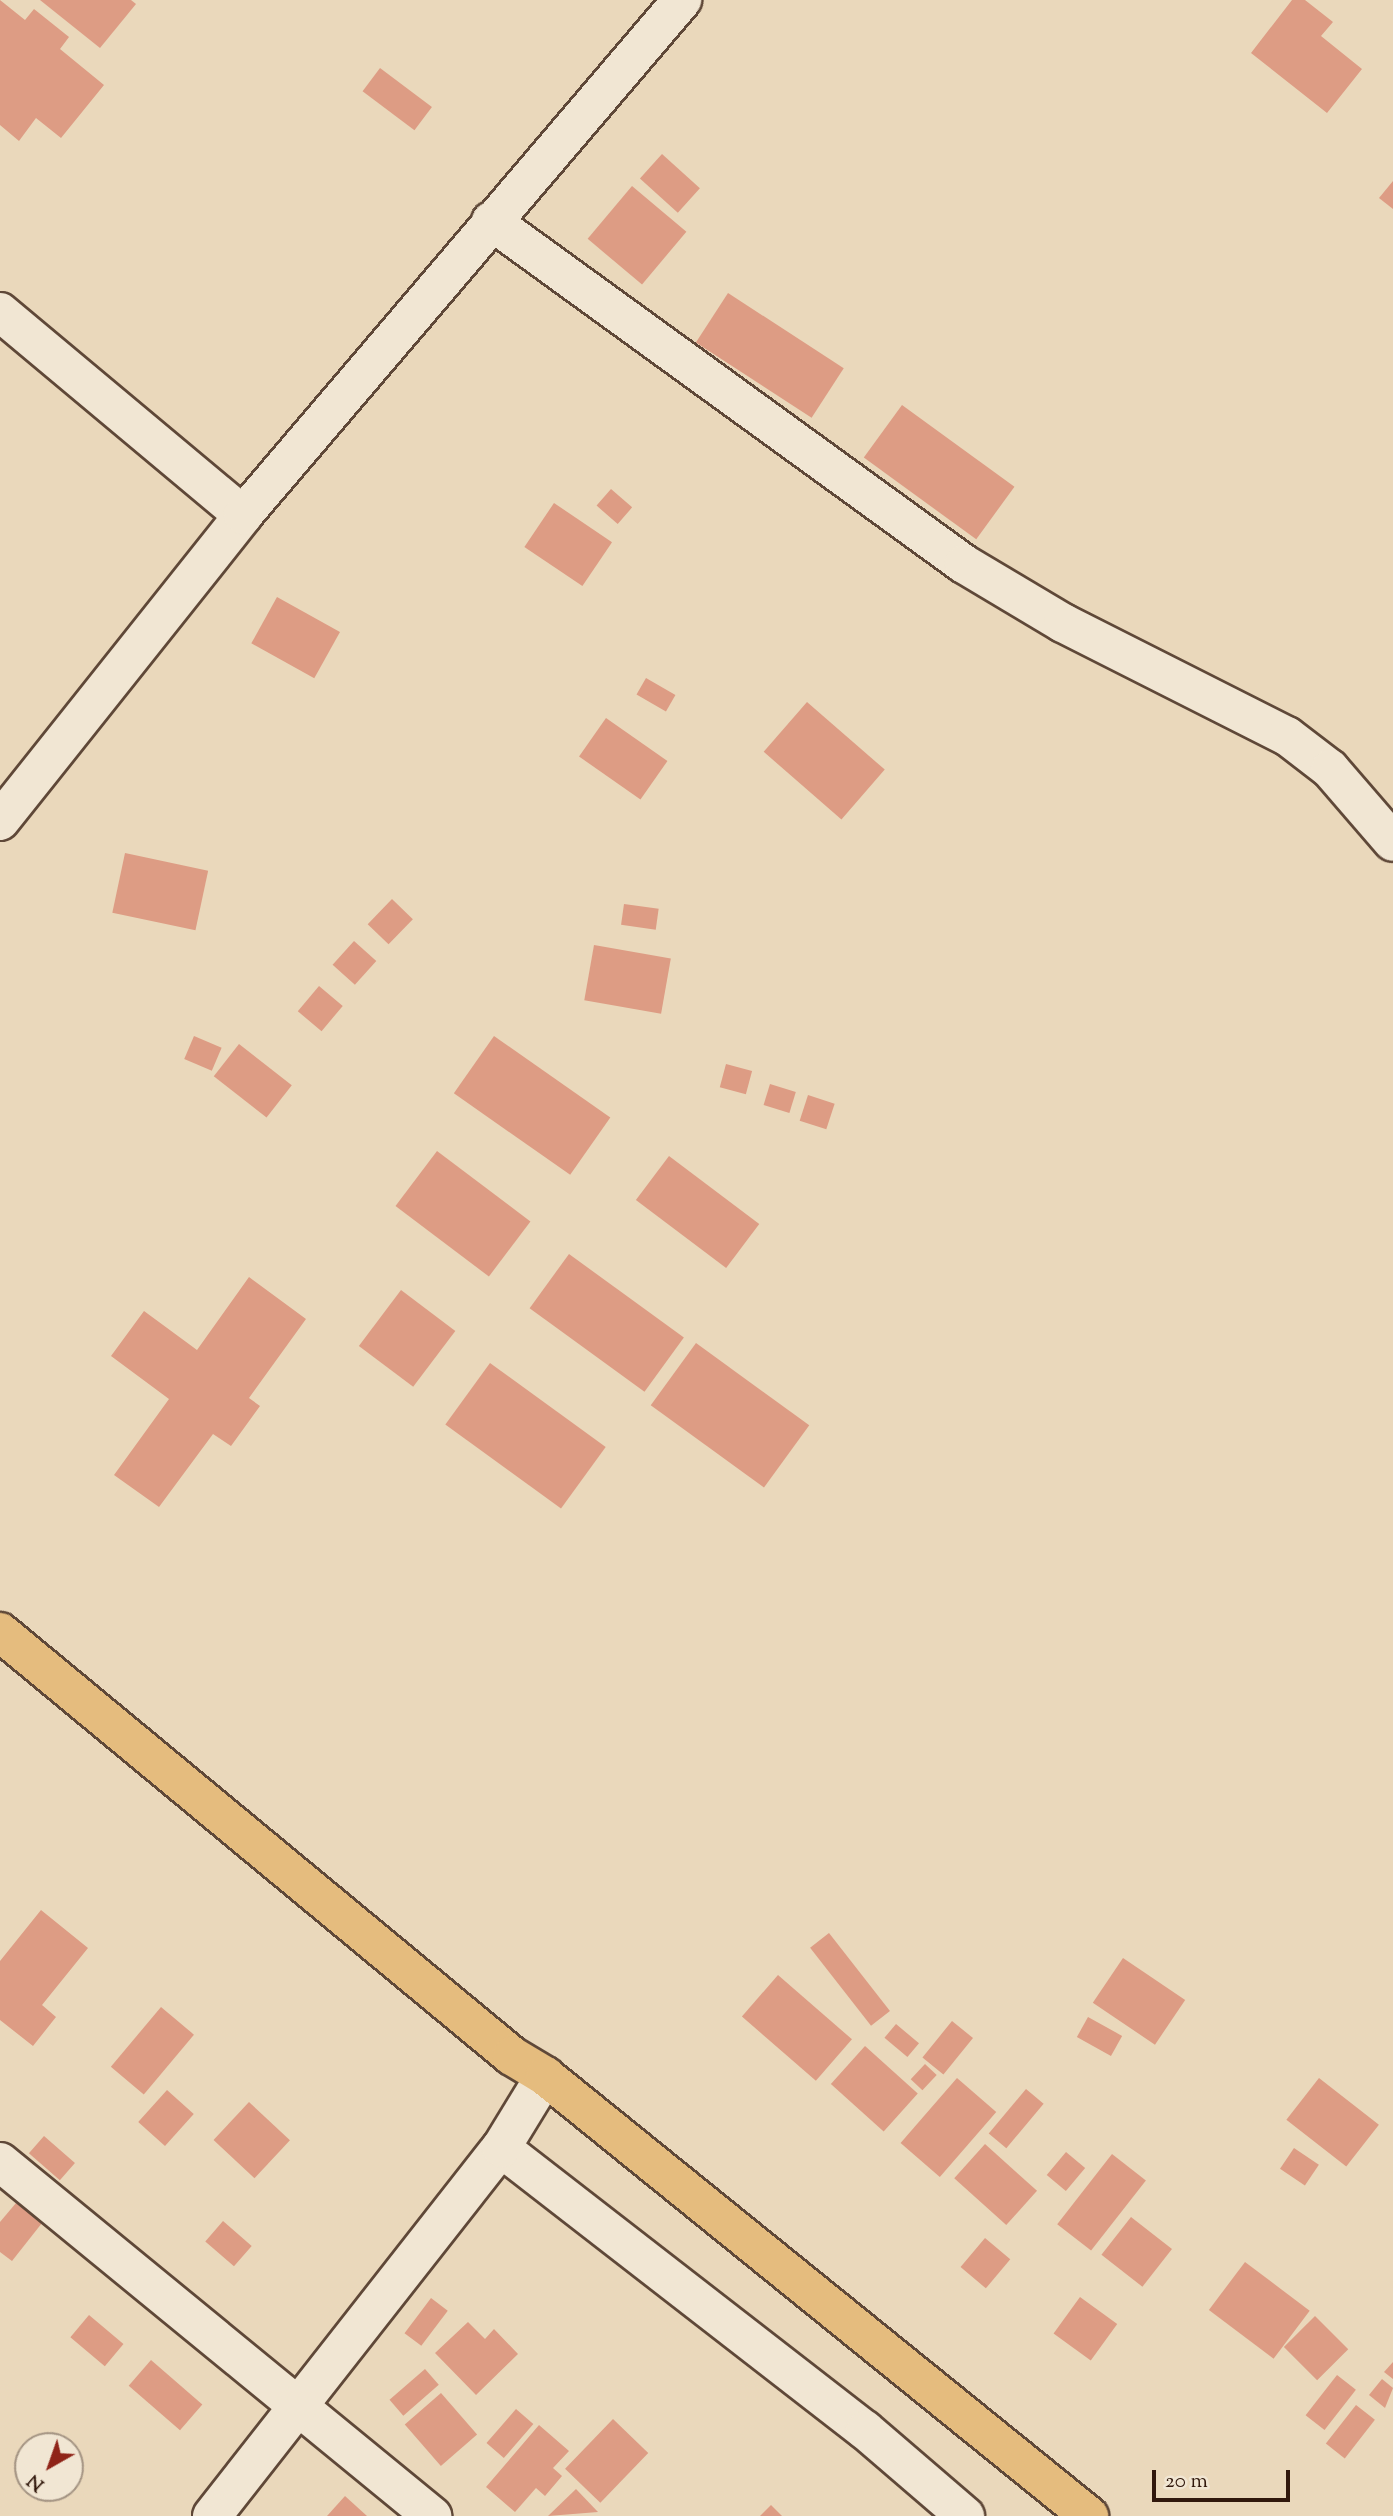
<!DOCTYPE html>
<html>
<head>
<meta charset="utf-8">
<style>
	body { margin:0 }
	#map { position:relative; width:1393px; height:2516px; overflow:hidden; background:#ead8bb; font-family:"Sorts Mill Goudy",serif }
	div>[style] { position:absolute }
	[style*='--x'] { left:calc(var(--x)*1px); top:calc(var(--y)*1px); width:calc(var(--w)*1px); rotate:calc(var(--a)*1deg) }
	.building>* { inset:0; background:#dd9c84; transform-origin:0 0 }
	.roads { filter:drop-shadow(2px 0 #5f4838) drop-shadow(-2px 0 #5f4838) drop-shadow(0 2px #5f4838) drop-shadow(0 -2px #5f4838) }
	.minor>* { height:38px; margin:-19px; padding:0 19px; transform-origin:19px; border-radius:19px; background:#f1e6d3 }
	.primary>* { height:38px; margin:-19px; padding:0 19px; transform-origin:19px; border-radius:19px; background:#e5bc7e }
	span { translate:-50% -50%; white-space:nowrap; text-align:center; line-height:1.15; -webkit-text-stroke:5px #f1e6d3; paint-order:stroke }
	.north { position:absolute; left:14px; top:2432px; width:70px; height:70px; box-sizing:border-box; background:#f1e6d3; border:2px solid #a49483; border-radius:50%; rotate:220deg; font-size:19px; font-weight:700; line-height:28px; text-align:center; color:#31180c }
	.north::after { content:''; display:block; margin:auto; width:24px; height:32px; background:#8f2418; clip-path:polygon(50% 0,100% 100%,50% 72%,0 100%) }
	.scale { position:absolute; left:1152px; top:2470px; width:138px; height:32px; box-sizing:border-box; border:4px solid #31180c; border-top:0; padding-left:9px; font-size:21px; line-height:24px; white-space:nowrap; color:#31180c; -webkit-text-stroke:5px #f1e6d3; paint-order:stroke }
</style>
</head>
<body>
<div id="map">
	<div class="building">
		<div style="clip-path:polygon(0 0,25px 20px,34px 9px,69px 37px,60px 49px,104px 85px,61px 138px,36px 118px,19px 141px,0 125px)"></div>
		<div style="clip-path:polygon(40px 0,131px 0,136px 4px,100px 48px)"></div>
		<div style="clip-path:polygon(1292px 0,1305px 0,1333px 22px,1321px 36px,1362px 69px,1327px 113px,1251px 53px)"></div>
		<div style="left:380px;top:68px;width:65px;height:29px;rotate:37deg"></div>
		<div style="left:662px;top:154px;width:51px;height:33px;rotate:42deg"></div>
		<div style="clip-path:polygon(1393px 181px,1393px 209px,1379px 198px)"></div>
		<div style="left:632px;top:186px;width:71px;height:69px;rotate:40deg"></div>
		<div style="left:728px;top:293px;width:138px;height:59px;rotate:33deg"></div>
		<div style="left:902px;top:405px;width:139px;height:65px;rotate:36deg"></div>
		<div style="left:611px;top:489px;width:28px;height:22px;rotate:41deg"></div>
		<div style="left:554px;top:503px;width:70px;height:53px;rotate:34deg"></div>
		<div style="left:277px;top:597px;width:72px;height:53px;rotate:29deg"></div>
		<div style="left:646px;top:678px;width:34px;height:19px;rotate:30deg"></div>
		<div style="left:807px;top:702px;width:103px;height:66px;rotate:41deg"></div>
		<div style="left:606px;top:718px;width:75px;height:47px;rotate:35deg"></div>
		<div style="left:125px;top:853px;width:85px;height:61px;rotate:12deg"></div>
		<div style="left:392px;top:899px;width:29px;height:35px;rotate:44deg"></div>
		<div style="left:624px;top:904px;width:35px;height:21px;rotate:8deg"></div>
		<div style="left:354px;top:941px;width:30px;height:32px;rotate:42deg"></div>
		<div style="left:594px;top:945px;width:78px;height:56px;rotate:10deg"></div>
		<div style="left:319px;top:986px;width:31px;height:33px;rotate:40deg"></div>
		<div style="left:194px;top:1036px;width:30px;height:25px;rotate:23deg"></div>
		<div style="left:494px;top:1036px;width:142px;height:70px;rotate:35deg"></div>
		<div style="left:239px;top:1044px;width:67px;height:41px;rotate:38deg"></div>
		<div style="left:726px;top:1064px;width:27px;height:24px;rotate:15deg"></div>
		<div style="left:770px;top:1084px;width:27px;height:22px;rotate:17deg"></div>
		<div style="left:808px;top:1095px;width:28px;height:27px;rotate:18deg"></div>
		<div style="left:437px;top:1151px;width:117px;height:69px;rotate:37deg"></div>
		<div style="left:669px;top:1156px;width:113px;height:55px;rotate:37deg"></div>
		<div style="left:569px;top:1254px;width:142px;height:67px;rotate:36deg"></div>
		<div style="clip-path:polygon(249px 1277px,306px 1319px,249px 1398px,260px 1406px,231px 1446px,213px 1434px,159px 1507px,114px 1475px,169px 1399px,111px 1356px,144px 1311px,197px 1350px)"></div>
		<div style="left:401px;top:1290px;width:68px;height:70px;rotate:37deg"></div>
		<div style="left:696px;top:1343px;width:140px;height:77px;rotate:36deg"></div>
		<div style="left:490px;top:1363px;width:143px;height:76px;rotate:36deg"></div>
		<div style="clip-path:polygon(41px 1910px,88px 1948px,42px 2005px,56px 2017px,33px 2046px,0 2020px,0 1961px)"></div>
		<div style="left:829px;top:1933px;width:99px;height:24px;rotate:52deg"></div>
		<div style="left:1123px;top:1958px;width:75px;height:54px;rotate:34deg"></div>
		<div style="left:778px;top:1975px;width:98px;height:55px;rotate:41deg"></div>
		<div style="left:161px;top:2007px;width:43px;height:78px;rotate:40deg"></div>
		<div style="left:1088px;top:2017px;width:39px;height:23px;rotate:29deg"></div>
		<div style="left:952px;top:2021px;width:27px;height:47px;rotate:39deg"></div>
		<div style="left:896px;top:2024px;width:30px;height:18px;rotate:40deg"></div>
		<div style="left:865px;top:2046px;width:71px;height:51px;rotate:42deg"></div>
		<div style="left:925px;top:2064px;width:16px;height:21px;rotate:43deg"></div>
		<div style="left:957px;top:2078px;width:52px;height:86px;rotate:41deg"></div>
		<div style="left:1319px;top:2078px;width:76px;height:53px;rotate:38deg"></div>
		<div style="left:1026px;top:2089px;width:23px;height:58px;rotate:40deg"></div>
		<div style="left:167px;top:2090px;width:36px;height:43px;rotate:42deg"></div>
		<div style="left:249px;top:2102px;width:56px;height:52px;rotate:43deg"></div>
		<div style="left:44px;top:2136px;width:41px;height:23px;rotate:41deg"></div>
		<div style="left:985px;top:2144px;width:70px;height:46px;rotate:42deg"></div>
		<div style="left:1294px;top:2148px;width:30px;height:25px;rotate:34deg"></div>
		<div style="left:1066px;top:2152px;width:25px;height:30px;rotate:40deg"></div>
		<div style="left:1112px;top:2154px;width:43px;height:89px;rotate:38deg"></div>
		<div style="clip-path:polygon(16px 2203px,42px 2223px,12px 2261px,0 2252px,0 2222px)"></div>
		<div style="left:1131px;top:2217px;width:52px;height:48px;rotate:38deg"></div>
		<div style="left:223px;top:2221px;width:38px;height:27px;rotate:41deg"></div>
		<div style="left:985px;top:2238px;width:33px;height:38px;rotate:40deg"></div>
		<div style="left:1245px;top:2262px;width:81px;height:60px;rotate:37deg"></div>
		<div style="left:1080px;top:2297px;width:46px;height:45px;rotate:36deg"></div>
		<div style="left:431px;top:2298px;width:21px;height:44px;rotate:37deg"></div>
		<div style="left:89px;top:2315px;width:45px;height:29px;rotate:40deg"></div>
		<div style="left:1315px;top:2316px;width:47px;height:44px;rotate:45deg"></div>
		<div style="clip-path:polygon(468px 2322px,485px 2339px,494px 2329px,518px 2354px,476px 2395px,435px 2353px)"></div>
		<div style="left:151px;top:2360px;width:68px;height:34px;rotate:41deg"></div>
		<div style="clip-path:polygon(1393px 2362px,1393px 2379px,1384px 2372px)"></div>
		<div style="left:425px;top:2369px;width:21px;height:47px;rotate:49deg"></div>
		<div style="left:1337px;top:2375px;width:24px;height:51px;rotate:38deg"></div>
		<div style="clip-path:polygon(1382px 2379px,1393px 2388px,1385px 2408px,1369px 2395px)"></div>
		<div style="left:441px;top:2393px;width:55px;height:48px;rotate:49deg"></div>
		<div style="left:1356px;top:2405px;width:24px;height:49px;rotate:38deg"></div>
		<div style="left:516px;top:2409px;width:23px;height:45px;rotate:41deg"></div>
		<div style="left:613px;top:2419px;width:49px;height:69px;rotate:44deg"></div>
		<div style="clip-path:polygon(539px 2425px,569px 2451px,553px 2468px,562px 2476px,545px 2496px,536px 2488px,515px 2512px,486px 2487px)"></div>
		<div style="clip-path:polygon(576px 2489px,598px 2512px,548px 2516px)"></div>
		<div style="clip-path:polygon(345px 2496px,367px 2516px,327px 2516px)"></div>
		<div style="clip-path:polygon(771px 2505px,782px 2516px,760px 2516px)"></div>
	</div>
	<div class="roads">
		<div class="minor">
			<div style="--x:491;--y:221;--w:584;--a:35.95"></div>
			<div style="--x:964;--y:564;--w:115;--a:30.8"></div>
			<div style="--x:1063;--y:623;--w:251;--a:26.8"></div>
			<div style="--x:1287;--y:736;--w:54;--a:37.5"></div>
			<div style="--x:1330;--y:769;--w:96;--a:49.2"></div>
			<div style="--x:0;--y:312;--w:317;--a:39.9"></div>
			<div style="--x:0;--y:821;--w:391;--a:-51.5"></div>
			<div style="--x:243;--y:515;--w:677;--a:-49.55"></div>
			<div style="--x:501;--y:2148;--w:460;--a:37.8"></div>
			<div style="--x:865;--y:2430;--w:132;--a:40.7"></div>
			<div style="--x:0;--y:2162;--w:559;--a:39.33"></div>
			<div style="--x:212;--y:2516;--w:468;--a:-51.9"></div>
			<div style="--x:501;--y:2148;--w:84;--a:-58.6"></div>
		</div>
		<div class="primary">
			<div style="--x:0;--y:1632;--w:665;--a:39.63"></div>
			<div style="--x:512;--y:2056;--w:39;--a:31"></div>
			<div style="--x:545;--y:2076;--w:700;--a:38.97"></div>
		</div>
	</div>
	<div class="north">N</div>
	<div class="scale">20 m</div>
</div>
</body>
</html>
